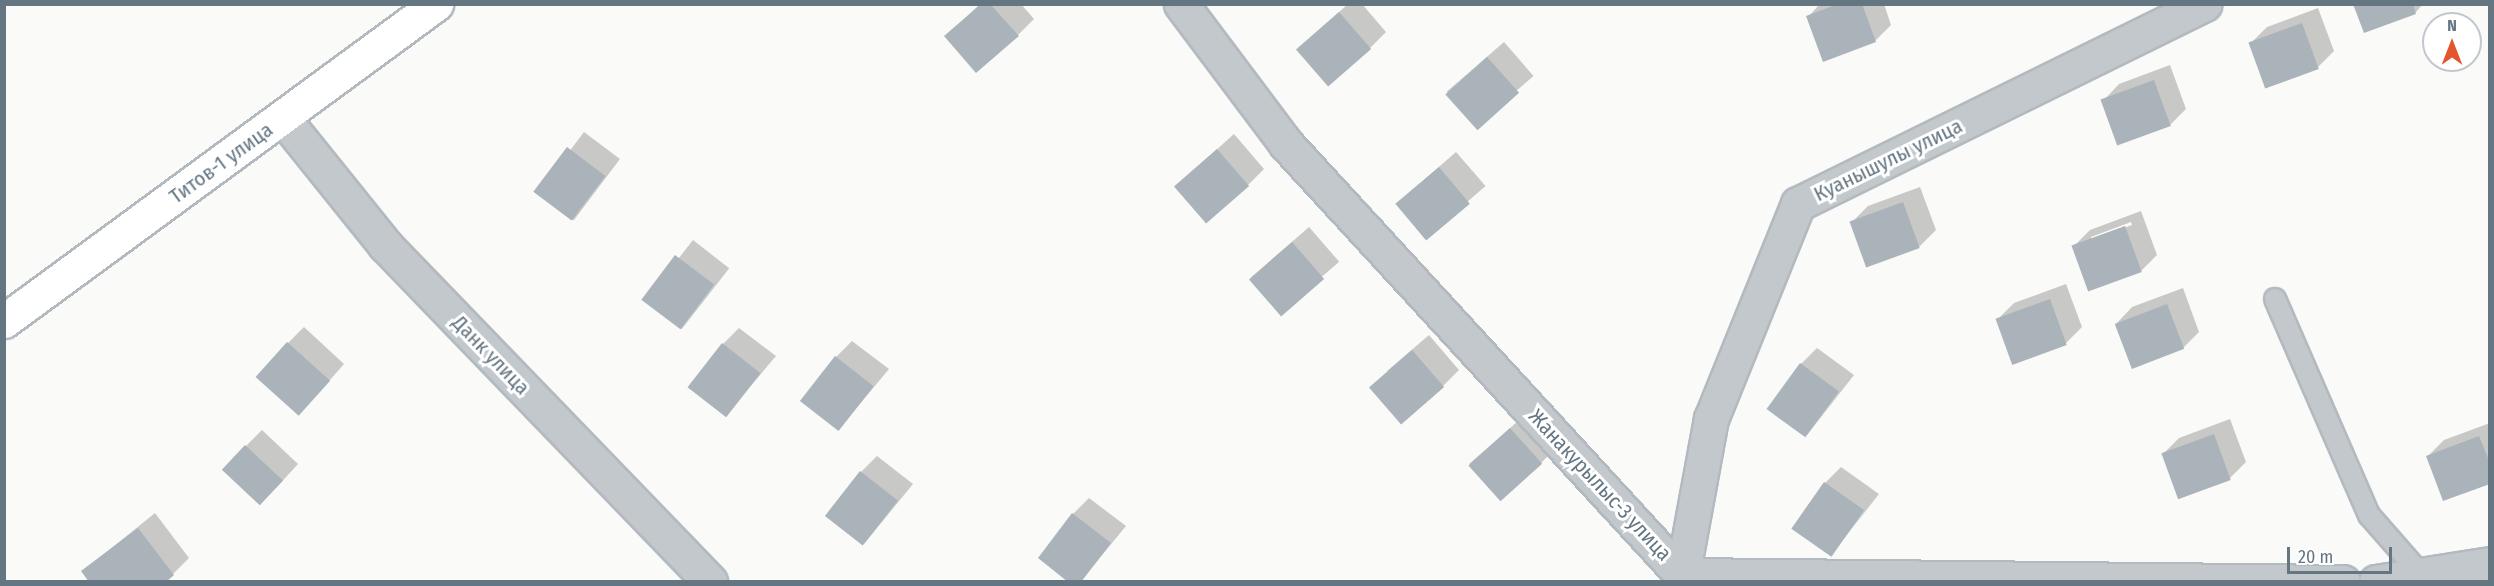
<!DOCTYPE html>
<html>
<head>
<meta charset="utf-8">
<style>
	body { margin:0 }
	#map { position:relative; width:2494px; height:586px; overflow:hidden; background:#fafaf8; font-family:"Fira Sans Condensed",sans-serif }
	div>[style] { position:absolute }
	[style*='--x'] { left:calc(var(--x)*1px); top:calc(var(--y)*1px); width:calc(var(--w)*1px); rotate:calc(var(--a)*1deg) }
	.shadow>* { inset:0; background:#0003; transform-origin:0 0 }
	.building>* { inset:0; background:#aab3b9; transform-origin:0 0 }
	.roads { filter:drop-shadow(2px 0 #b3babf) drop-shadow(-2px 0 #b3babf) drop-shadow(0 2px #b3babf) drop-shadow(0 -2px #b3babf) }
	.lane>* { height:20px; margin:-10px; padding:0 10px; transform-origin:10px; border-radius:10px; background:#c3c8cc }
	.street>* { height:33px; margin:-16.5px; padding:0 16.5px; transform-origin:16.5px; border-radius:16.5px; background:#c3c8cc }
	.secondary>* { height:33px; margin:-16.5px; padding:0 16.5px; transform-origin:16.5px; border-radius:16.5px; background:#fff }
	span { translate:-50% -50%; white-space:nowrap; text-align:center; line-height:1.15; -webkit-text-stroke:6px #fff; paint-order:stroke }
	.street-label { font-size:21px; color:#657683 }
	.frame { position:absolute; inset:0; border:6px solid #657683; pointer-events:none }
	.north { position:absolute; left:2422px; top:12px; width:60px; height:60px; box-sizing:border-box; background:#fff; border:2px solid #c1c8cd; border-radius:50%; rotate:0deg; font-size:16px; font-weight:700; line-height:24px; text-align:center; color:#657683 }
	.north::after { content:''; display:block; margin:auto; width:21px; height:27px; background:#e4572e; clip-path:polygon(50% 0,100% 100%,50% 72%,0 100%) }
	.scale { position:absolute; left:2287px; top:547px; width:105px; height:27px; box-sizing:border-box; border:3px solid #657683; border-top:0; padding-left:8px; font-size:18px; line-height:21px; white-space:nowrap; color:#657683; -webkit-text-stroke:4px #fff; paint-order:stroke }
</style>
</head>
<body>
<div id="map">
	<div class="shadow">
		<div style="clip-path:polygon(980px 4px,1021px 4px,1034px 19px,1018px 35px,946px 36px)"></div>
		<div style="clip-path:polygon(1348px 4px,1362px 4px,1386px 32px,1370px 48px,1298px 49px)"></div>
		<div style="clip-path:polygon(1820px 4px,1884px 4px,1891px 25px,1875px 41px,1808px 17px)"></div>
		<div style="clip-path:polygon(2355px 4px,2423px 4px,2416px 12px,2364px 31px)"></div>
		<div style="clip-path:polygon(2318px 8px,2334px 51px,2318px 67px,2251px 43px,2267px 27px)"></div>
		<div style="left:1504px;top:42px;width:45px;height:76px;rotate:49deg"></div>
		<div style="clip-path:polygon(2170px 65px,2186px 109px,2170px 125px,2103px 101px,2119px 84px)"></div>
		<div style="left:584px;top:132px;width:45px;height:77px;rotate:37deg"></div>
		<div style="clip-path:polygon(1234px 134px,1264px 169px,1248px 185px,1176px 186px)"></div>
		<div style="left:1456px;top:152px;width:45px;height:78px;rotate:49deg"></div>
		<div style="clip-path:polygon(1920px 187px,1936px 230px,1920px 246px,1868px 266px,1852px 222px,1868px 206px)"></div>
		<div style="clip-path:polygon(evenodd,2141px 211px,2157px 255px,2141px 271px,2074px 246px,2090px 230px,2141px 211px,2131px 222px,2132px 225px,2091px 240px,2091px 237px,2131px 222px)"></div>
		<div style="left:1309px;top:227px;width:46px;height:77px;rotate:49deg"></div>
		<div style="left:693px;top:240px;width:46px;height:77px;rotate:38deg"></div>
		<div style="clip-path:polygon(2066px 284px,2082px 327px,2066px 343px,1998px 319px,2014px 303px)"></div>
		<div style="clip-path:polygon(2183px 288px,2199px 332px,2183px 348px,2116px 324px,2132px 307px)"></div>
		<div style="clip-path:polygon(304px 327px,344px 364px,315px 397px,288px 343px)"></div>
		<div style="clip-path:polygon(739px 328px,776px 356px,726px 415px,723px 344px)"></div>
		<div style="clip-path:polygon(1429px 335px,1459px 370px,1443px 386px,1387px 371px)"></div>
		<div style="clip-path:polygon(852px 341px,889px 369px,839px 429px,836px 357px)"></div>
		<div style="clip-path:polygon(1817px 348px,1854px 375px,1807px 435px,1801px 364px)"></div>
		<div style="clip-path:polygon(1527px 413px,1557px 447px,1541px 463px,1469px 464px)"></div>
		<div style="clip-path:polygon(2230px 419px,2246px 462px,2230px 478px,2163px 454px,2179px 438px)"></div>
		<div style="clip-path:polygon(2490px 423px,2490px 483px,2428px 456px,2444px 440px)"></div>
		<div style="clip-path:polygon(262px 430px,298px 464px,276px 488px,246px 446px)"></div>
		<div style="clip-path:polygon(877px 456px,913px 484px,864px 544px,861px 472px)"></div>
		<div style="clip-path:polygon(1841px 467px,1879px 494px,1831px 555px,1825px 483px)"></div>
		<div style="clip-path:polygon(1089px 498px,1126px 526px,1080px 582px,1073px 514px)"></div>
		<div style="clip-path:polygon(155px 513px,189px 558px,173px 574px,83px 571px)"></div>
	</div>
	<div class="building">
		<div style="clip-path:polygon(1838px 4px,1862px 4px,1876px 42px,1823px 62px,1806px 16px)"></div>
		<div style="clip-path:polygon(2353px 4px,2413px 4px,2416px 14px,2364px 33px)"></div>
		<div style="clip-path:polygon(980px 5px,991px 5px,1019px 36px,976px 73px,944px 36px)"></div>
		<div style="left:1339px;top:12px;width:49px;height:57px;rotate:49deg"></div>
		<div style="left:2302px;top:23px;width:49px;height:57px;rotate:70deg"></div>
		<div style="left:1487px;top:57px;width:48px;height:56px;rotate:48deg"></div>
		<div style="left:2154px;top:80px;width:49px;height:57px;rotate:70deg"></div>
		<div style="left:567px;top:147px;width:48px;height:56px;rotate:37deg"></div>
		<div style="left:1217px;top:149px;width:49px;height:57px;rotate:49deg"></div>
		<div style="left:1439px;top:167px;width:48px;height:57px;rotate:50deg"></div>
		<div style="left:1903px;top:202px;width:49px;height:57px;rotate:70deg"></div>
		<div style="left:2125px;top:226px;width:49px;height:57px;rotate:70deg"></div>
		<div style="left:1292px;top:242px;width:49px;height:57px;rotate:49deg"></div>
		<div style="left:675px;top:255px;width:49px;height:56px;rotate:37deg"></div>
		<div style="left:2050px;top:299px;width:49px;height:58px;rotate:70deg"></div>
		<div style="left:2167px;top:304px;width:48px;height:56px;rotate:69deg"></div>
		<div style="left:287px;top:342px;width:58px;height:47px;rotate:42deg"></div>
		<div style="left:722px;top:343px;width:49px;height:56px;rotate:38deg"></div>
		<div style="left:1412px;top:350px;width:49px;height:57px;rotate:49deg"></div>
		<div style="left:835px;top:356px;width:49px;height:57px;rotate:38deg"></div>
		<div style="left:1800px;top:363px;width:48px;height:57px;rotate:36deg"></div>
		<div style="left:1510px;top:428px;width:48px;height:56px;rotate:48deg"></div>
		<div style="left:2214px;top:434px;width:49px;height:56px;rotate:70deg"></div>
		<div style="clip-path:polygon(2479px 436px,2490px 463px,2490px 484px,2443px 501px,2426px 456px)"></div>
		<div style="left:245px;top:445px;width:52px;height:34px;rotate:43deg"></div>
		<div style="left:860px;top:471px;width:48px;height:57px;rotate:38deg"></div>
		<div style="left:1824px;top:482px;width:49px;height:57px;rotate:35deg"></div>
		<div style="clip-path:polygon(1072px 513px,1111px 543px,1081px 582px,1068px 582px,1038px 558px)"></div>
		<div style="clip-path:polygon(138px 528px,174px 575px,166px 582px,89px 582px,81px 571px)"></div>
	</div>
	<div class="roads">
		<div class="lane">
			<div style="--x:2275;--y:299;--w:236;--a:66.5"></div>
			<div style="--x:2369;--y:515;--w:85;--a:48.8"></div>
		</div>
		<div class="street">
			<div style="--x:1181;--y:4;--w:175;--a:53.1"></div>
			<div style="--x:1286;--y:144;--w:585;--a:47.42"></div>
			<div style="--x:1682;--y:575;--w:661;--a:0.61"></div>
			<div style="--x:283;--y:118;--w:163;--a:51.2"></div>
			<div style="--x:385;--y:245;--w:468;--a:46"></div>
			<div style="--x:1681;--y:582;--w:166;--a:-79.6"></div>
			<div style="--x:1711;--y:419;--w:232;--a:-68"></div>
			<div style="--x:1798;--y:204;--w:453;--a:-26.2"></div>
			<div style="--x:2376;--y:582;--w:115;--a:-9"></div>
		</div>
		<div class="secondary">
			<div style="--x:4;--y:321;--w:536;--a:-36.27"></div>
		</div>
	</div>
	<div class="street-label">
		<span style="left:1888px;top:160px;rotate:-26deg">Куанышулы улица</span>
		<span style="left:221px;top:163px;rotate:-36deg">Титов-1 улица</span>
		<span style="left:491px;top:355px;rotate:46deg">Данк улица</span>
		<span style="left:1600px;top:485px;rotate:47deg">Жанакурылыс-3 улица</span>
	</div>
	<div class="frame"></div>
	<div class="north">N</div>
	<div class="scale">20 m</div>
</div>
</body>
</html>
